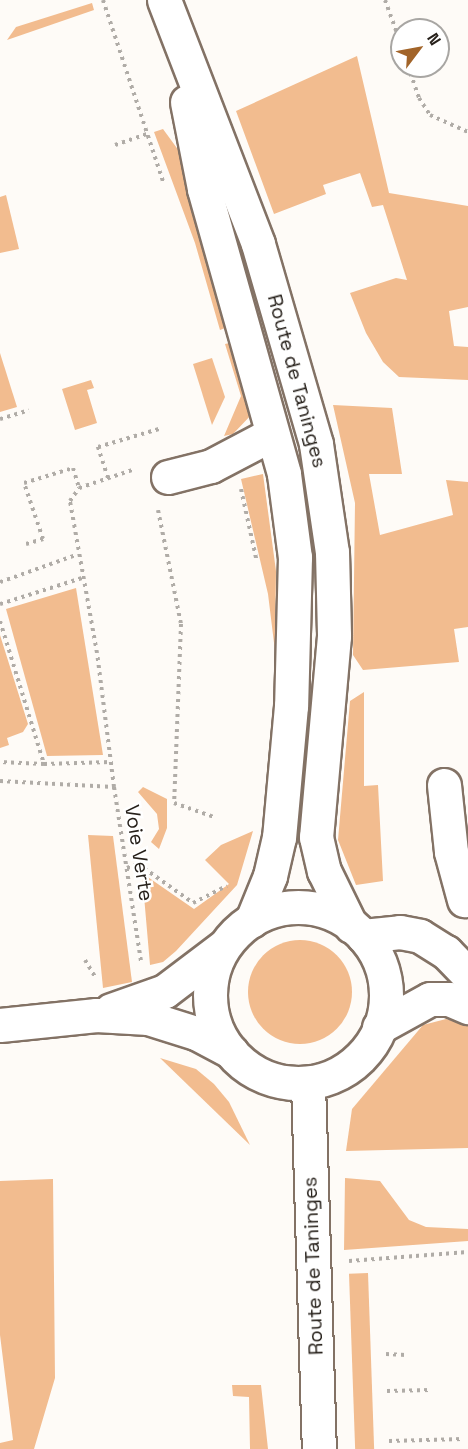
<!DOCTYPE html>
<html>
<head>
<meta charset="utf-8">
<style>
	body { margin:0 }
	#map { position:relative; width:468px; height:1449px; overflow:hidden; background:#fefbf7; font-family:"Space Grotesk",sans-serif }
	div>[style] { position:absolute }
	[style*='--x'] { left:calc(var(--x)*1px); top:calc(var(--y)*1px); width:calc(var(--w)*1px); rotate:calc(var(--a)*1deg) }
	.green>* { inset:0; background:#f2bc8f; transform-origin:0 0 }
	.round { border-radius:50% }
	.path>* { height:4px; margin-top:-2px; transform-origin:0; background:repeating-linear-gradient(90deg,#b0aca7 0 3px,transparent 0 7.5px) }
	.roads { filter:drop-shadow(2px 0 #837265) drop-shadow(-2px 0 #837265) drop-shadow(0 2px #837265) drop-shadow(0 -2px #837265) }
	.minor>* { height:33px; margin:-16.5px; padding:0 16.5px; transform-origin:16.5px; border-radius:16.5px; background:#fff }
	.major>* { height:33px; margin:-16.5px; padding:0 16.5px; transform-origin:16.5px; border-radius:16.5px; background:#fff }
	.major>.ring { margin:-16.5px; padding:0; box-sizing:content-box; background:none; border:33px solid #fff; border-radius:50% }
	span { translate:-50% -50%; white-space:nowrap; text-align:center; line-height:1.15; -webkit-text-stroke:5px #fff; paint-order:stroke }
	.street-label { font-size:20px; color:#26201a }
	.north { position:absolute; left:390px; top:18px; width:60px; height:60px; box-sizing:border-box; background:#fff; border:2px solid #a8a6a3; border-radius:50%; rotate:58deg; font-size:16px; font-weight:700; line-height:24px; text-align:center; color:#26201a }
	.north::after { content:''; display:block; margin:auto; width:21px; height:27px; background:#a26429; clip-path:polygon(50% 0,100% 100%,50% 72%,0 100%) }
</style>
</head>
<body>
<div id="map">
	<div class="green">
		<div style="clip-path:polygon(92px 3px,94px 10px,7px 40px,16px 27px)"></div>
		<div style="clip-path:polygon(357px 56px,389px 193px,468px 206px,468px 307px,449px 311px,454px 346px,468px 347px,468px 380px,399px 377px,383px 362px,366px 333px,350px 293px,396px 278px,407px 280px,383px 205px,372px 207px,360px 173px,323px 185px,326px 194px,274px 214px,236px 111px)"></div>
		<div style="clip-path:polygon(163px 129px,190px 166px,228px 304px,220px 307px,225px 328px,220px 330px,195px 243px,154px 132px)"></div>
		<div style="clip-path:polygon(6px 195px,19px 249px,0 253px,0 197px)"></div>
		<div style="clip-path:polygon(238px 341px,253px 413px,233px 434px,224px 436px,241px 396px,225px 344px)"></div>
		<div style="clip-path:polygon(0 353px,17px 407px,0 412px)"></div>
		<div style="clip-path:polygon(212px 358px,225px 397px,212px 425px,193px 364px)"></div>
		<div style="clip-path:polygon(91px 380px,94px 388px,87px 390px,97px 423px,75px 430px,62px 389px)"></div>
		<div style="clip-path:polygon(333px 405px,392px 408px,402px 474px,369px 474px,380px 535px,453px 515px,446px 480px,468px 482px,468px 627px,454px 629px,459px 662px,363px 670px,353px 655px,355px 503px)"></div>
		<div style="clip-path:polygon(263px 474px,276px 571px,275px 651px,268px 594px,241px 479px)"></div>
		<div style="clip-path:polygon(76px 588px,103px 755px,47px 756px,6px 609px)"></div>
		<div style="clip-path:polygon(0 635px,28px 724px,23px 732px,7px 738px,9px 745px,0 748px)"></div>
		<div style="clip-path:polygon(364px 692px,364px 786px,378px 785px,383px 881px,356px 885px,338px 840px,350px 701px)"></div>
		<div style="clip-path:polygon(143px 787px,167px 799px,167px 828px,159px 849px,151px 842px,159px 829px,157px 814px,138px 792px)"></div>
		<div style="clip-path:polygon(253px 831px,237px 885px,176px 951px,163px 962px,150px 965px,142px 873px,194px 909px,229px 884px,205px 860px,221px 845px)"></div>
		<div style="clip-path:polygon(88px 835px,113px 836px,132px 982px,103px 988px)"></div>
		<div class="round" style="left:248px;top:940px;width:104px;height:104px"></div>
		<div style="clip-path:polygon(446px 1019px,468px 1025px,468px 1148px,346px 1151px,352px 1109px,423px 1025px)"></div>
		<div style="clip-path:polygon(160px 1058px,196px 1069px,214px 1084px,229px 1102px,250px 1145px)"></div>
		<div style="clip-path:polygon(345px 1178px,380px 1181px,409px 1220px,426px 1227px,468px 1229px,468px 1241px,344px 1250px)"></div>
		<div style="clip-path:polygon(53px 1179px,55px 1378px,34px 1449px,0 1449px,0 1443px,13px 1440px,0 1335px,0 1181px)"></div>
		<div style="left:368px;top:1273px;width:176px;height:19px;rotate:88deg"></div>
		<div style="clip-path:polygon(232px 1385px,261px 1385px,268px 1449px,250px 1449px,249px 1397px,233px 1396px)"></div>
	</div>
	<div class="path">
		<div style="--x:103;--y:0;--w:194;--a:71.7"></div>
		<div style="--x:385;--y:0;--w:50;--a:70.1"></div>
		<div style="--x:408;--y:66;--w:34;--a:71"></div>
		<div style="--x:419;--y:98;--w:20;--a:57"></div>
		<div style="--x:430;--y:115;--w:42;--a:24.1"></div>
		<div style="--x:115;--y:145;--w:34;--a:-19"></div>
		<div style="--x:0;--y:419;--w:30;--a:-17"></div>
		<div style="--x:108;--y:478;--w:33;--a:-108"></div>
		<div style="--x:98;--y:447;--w:67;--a:-16.5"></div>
		<div style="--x:241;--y:489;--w:71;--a:77.7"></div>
		<div style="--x:158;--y:510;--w:116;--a:78.6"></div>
		<div style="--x:181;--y:624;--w:179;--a:92.2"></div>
		<div style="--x:174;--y:803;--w:42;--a:19.3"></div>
		<div style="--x:26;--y:544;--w:18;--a:-16"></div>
		<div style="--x:43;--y:539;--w:59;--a:-108.7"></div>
		<div style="--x:24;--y:483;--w:51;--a:-17"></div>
		<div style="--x:73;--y:468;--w:21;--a:73"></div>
		<div style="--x:0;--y:582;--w:81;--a:-19.6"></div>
		<div style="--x:0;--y:604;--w:86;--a:-17.6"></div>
		<div style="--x:0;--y:621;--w:150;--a:72.9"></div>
		<div style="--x:44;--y:764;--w:44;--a:-177.4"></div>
		<div style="--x:44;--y:764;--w:67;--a:-1.7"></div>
		<div style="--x:0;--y:781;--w:114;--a:3"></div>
		<div style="--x:114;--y:787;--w:176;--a:81.2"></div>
		<div style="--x:114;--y:787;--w:135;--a:-97.2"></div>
		<div style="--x:97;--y:653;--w:154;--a:-100.1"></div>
		<div style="--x:70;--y:501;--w:16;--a:-55"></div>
		<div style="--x:79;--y:488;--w:59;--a:-18.7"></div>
		<div style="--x:127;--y:868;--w:12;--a:-20"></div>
		<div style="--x:138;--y:864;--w:67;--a:35.3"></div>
		<div style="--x:193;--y:903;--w:38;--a:-27"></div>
		<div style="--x:85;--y:960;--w:21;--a:59"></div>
		<div style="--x:349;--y:1261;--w:119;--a:-4.3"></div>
		<div style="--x:386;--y:1354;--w:20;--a:3"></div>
		<div style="--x:387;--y:1391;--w:43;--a:-1.3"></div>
		<div style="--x:389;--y:1441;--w:74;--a:-1.5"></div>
	</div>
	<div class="roads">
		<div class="minor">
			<div style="--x:168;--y:477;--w:44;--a:-14.3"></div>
			<div style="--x:211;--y:466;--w:69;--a:-27.7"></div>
			<div style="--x:444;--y:785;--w:67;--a:84"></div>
			<div style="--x:451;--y:852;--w:50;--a:74.8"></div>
			<div style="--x:363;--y:936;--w:37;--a:-6"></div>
			<div style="--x:400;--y:932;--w:20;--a:11"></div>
			<div style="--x:420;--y:936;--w:31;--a:32"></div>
			<div style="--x:446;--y:952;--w:32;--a:46"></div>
			<div style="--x:111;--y:1010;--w:57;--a:-19.4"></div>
			<div style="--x:165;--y:991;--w:73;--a:-37.2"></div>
			<div style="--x:0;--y:1025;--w:97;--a:-5.9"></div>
			<div style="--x:96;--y:1015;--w:52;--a:3.3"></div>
			<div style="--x:148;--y:1018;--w:50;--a:17.4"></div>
			<div style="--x:196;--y:1033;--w:40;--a:28"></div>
			<div style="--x:379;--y:1027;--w:58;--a:-28.8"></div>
			<div style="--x:430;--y:999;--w:19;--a:0"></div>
			<div style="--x:449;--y:999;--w:21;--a:23"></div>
		</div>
		<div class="major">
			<div style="--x:164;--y:0;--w:261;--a:68.9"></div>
			<div style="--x:258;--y:244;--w:208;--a:73.8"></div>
			<div style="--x:316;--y:444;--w:109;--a:81.6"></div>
			<div style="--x:332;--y:552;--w:84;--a:88.6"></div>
			<div style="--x:334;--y:636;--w:202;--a:95.1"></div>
			<div style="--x:316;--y:837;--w:35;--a:77"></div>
			<div style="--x:324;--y:871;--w:61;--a:63.9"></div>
			<div style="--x:187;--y:102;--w:89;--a:78.9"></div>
			<div style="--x:204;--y:189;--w:296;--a:74.3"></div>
			<div style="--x:284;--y:474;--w:84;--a:82.5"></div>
			<div style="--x:295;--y:557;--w:149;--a:91.5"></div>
			<div style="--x:291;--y:706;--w:132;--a:95.2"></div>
			<div style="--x:279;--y:837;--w:40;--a:103"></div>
			<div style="--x:270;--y:876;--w:48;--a:112.2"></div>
			<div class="ring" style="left:210px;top:907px;width:143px;height:143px"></div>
			<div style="--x:308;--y:1083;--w:366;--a:88.3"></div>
		</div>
	</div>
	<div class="street-label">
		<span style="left:297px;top:381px;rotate:75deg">Route de Taninges</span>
		<span style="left:139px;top:853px;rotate:81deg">Voie Verte</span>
		<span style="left:313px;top:1266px;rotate:-92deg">Route de Taninges</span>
	</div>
	<div class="north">N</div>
</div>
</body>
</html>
